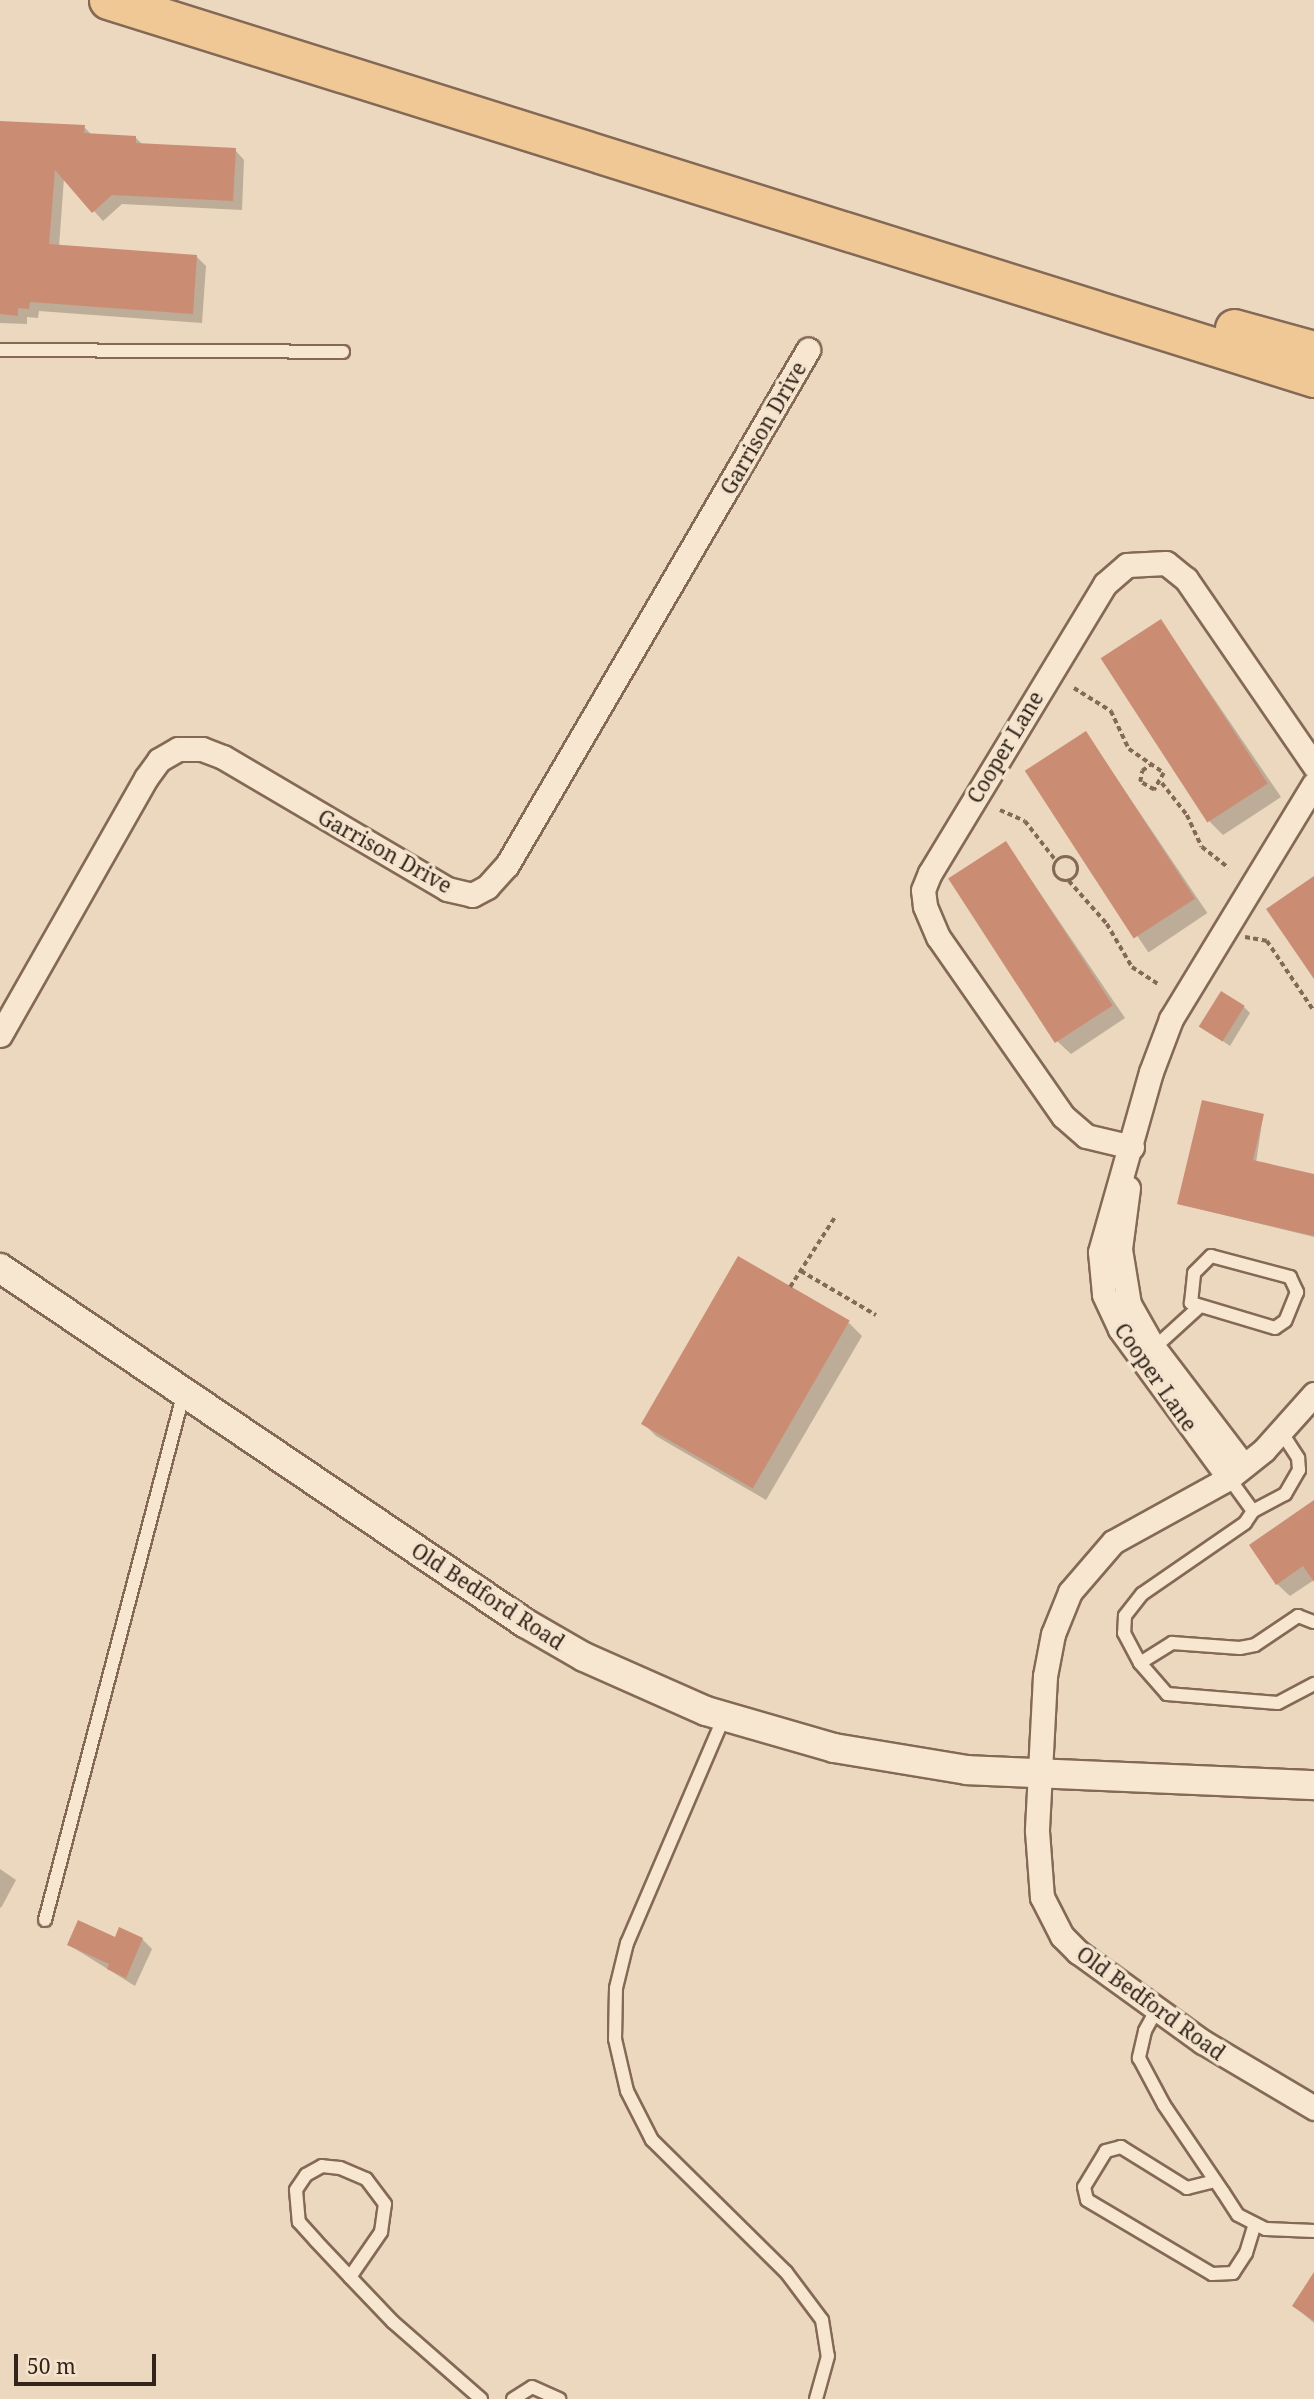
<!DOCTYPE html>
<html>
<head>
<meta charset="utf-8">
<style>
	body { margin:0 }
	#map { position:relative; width:1314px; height:2399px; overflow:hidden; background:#ecd8be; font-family:"Noto Serif",serif }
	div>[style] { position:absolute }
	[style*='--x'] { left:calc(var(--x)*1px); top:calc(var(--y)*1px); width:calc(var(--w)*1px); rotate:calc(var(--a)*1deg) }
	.shadow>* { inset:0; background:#0003; transform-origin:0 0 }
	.building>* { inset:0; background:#ca8d74; transform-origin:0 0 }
	.path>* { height:3.5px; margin-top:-1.75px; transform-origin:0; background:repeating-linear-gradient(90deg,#846957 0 5px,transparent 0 8.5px) }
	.path>.ring { margin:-1.75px; padding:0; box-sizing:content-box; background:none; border:3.5px solid #846957; border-radius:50% }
	.roads { filter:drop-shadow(2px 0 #846957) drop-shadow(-2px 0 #846957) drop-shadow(0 2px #846957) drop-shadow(0 -2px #846957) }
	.service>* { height:12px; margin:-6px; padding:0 6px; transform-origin:6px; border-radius:6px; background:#f8e7d0 }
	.minor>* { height:23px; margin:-11.5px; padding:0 11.5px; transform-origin:11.5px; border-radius:11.5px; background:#f8e7d0 }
	.tertiary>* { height:28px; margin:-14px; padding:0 14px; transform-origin:14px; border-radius:14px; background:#f8e7d0 }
	.primary>* { height:37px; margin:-18.5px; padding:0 18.5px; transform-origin:18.5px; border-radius:18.5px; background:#f0c895 }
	span { translate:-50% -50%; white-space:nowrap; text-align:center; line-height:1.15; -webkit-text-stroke:7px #f4e4cd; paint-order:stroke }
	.street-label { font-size:21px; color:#33241b }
	.scale { position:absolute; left:14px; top:2354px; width:142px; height:32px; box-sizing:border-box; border:4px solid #33241b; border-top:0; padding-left:9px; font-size:21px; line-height:24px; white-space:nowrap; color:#33241b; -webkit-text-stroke:5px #f4e4cd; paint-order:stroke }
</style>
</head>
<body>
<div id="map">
	<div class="shadow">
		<div style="clip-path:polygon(0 122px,84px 127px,92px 135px,135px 137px,143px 145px,235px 150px,244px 160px,242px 210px,122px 204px,103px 221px,64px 178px,59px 247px,197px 257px,206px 266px,202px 323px,39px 311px,38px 318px,27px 317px,27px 324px,0 323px)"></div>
		<div style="clip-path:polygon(1161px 621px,1281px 797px,1223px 835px,1210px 822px)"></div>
		<div style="left:1086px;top:733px;width:217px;height:71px;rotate:56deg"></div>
		<div style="clip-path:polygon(1006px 843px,1125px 1018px,1071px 1054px,1058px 1042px)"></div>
		<div style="clip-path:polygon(1244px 1007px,1250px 1013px,1230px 1046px,1202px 1027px)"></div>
		<div style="clip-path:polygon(1263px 1116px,1256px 1163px,1314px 1176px,1314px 1237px,1179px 1204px)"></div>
		<div style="clip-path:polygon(849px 1323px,862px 1336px,766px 1500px,656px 1436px,643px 1423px)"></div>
		<div style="clip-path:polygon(1314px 1502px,1314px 1580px,1290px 1596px,1277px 1584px)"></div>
		<div style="clip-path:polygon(0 1869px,16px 1880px,1px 1908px,0 1907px)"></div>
		<div style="clip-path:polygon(142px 1939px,152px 1949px,135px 1986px,69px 1945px)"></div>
		<div style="clip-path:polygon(1314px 2275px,1314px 2323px,1294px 2306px)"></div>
	</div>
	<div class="building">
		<div style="clip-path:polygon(0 121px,85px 125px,84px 133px,136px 136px,136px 143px,236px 148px,233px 201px,112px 195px,92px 213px,55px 170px,49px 244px,197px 255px,193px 314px,30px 302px,29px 309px,18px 308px,18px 316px,0 314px)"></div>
		<div style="left:1161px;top:619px;width:196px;height:72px;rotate:57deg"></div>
		<div style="left:1086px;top:731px;width:200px;height:73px;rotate:57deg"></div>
		<div style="left:1006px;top:841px;width:196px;height:69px;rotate:57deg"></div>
		<div style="clip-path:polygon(1314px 876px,1314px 979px,1266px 909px)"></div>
		<div style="left:1221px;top:991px;width:28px;height:42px;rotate:32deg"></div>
		<div style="clip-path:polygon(1202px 1100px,1264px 1114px,1253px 1160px,1314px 1174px,1314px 1236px,1177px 1204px)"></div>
		<div style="left:738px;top:1256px;width:129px;height:194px;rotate:30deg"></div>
		<div style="clip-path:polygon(1314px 1500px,1314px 1582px,1303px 1566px,1276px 1585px,1249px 1545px)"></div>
		<div style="clip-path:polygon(78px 1920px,115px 1937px,119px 1927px,143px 1938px,126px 1978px,107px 1969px,109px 1964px,67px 1945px)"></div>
		<div style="clip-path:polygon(1314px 2272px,1314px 2321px,1292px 2306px)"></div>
	</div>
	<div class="path">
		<div style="--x:1074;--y:688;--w:44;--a:31.9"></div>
		<div style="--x:1111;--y:711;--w:42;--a:64.7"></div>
		<div style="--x:1129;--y:749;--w:42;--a:34.4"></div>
		<div style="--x:1164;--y:773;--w:20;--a:120"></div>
		<div style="--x:1154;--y:790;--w:16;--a:-150"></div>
		<div style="--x:1140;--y:782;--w:11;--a:-80"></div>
		<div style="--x:1142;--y:771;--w:10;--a:-37"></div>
		<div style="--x:1162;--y:783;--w:41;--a:52"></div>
		<div style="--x:1187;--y:815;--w:35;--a:65"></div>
		<div style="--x:1202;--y:847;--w:34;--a:38"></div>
		<div style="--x:1000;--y:810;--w:27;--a:24"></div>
		<div style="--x:1025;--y:821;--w:52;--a:52"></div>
		<div class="ring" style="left:1054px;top:857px;width:20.5px;height:20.5px"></div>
		<div style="--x:1069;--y:881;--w:57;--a:48.5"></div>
		<div style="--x:1107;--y:924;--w:50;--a:59.8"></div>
		<div style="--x:1132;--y:967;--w:31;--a:33"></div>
		<div style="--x:1245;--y:937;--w:22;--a:10"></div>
		<div style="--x:1267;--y:941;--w:84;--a:56.1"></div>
		<div style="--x:801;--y:1271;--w:87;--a:30.4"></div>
		<div style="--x:790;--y:1287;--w:83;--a:-57.3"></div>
	</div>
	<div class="roads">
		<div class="service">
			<div style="--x:0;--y:350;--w:343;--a:0.3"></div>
			<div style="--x:1211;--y:1256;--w:82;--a:14.9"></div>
			<div style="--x:1290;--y:1277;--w:17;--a:65"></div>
			<div style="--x:1297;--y:1292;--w:31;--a:112"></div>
			<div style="--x:1285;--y:1321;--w:12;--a:145"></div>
			<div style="--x:1275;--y:1328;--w:88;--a:-163.4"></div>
			<div style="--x:1191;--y:1303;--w:30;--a:-84"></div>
			<div style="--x:1194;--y:1273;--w:24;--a:-45"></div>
			<div style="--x:1154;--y:1348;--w:59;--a:-42.3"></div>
			<div style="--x:1282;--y:1433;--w:30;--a:57"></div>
			<div style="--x:1298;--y:1458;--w:12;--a:85"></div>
			<div style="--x:1299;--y:1470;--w:28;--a:120"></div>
			<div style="--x:1285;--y:1494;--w:36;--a:152"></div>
			<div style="--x:1253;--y:1511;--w:14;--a:124"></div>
			<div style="--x:1245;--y:1523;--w:125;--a:145.4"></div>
			<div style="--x:1142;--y:1594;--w:28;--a:128"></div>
			<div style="--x:1125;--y:1616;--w:17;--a:93"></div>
			<div style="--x:1124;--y:1633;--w:34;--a:62"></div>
			<div style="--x:1140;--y:1663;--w:41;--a:48.9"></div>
			<div style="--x:1167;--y:1694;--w:111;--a:4.6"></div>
			<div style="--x:1278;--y:1703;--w:41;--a:-27.8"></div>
			<div style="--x:1229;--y:1478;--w:41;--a:54"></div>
			<div style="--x:1140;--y:1663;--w:38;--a:-32"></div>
			<div style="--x:1172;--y:1643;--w:68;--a:4.2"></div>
			<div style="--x:1240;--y:1648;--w:15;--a:-11"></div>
			<div style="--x:1255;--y:1645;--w:52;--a:-34"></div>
			<div style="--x:1298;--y:1616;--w:17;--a:21"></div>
			<div style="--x:724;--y:1717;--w:246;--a:113.2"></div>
			<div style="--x:627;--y:1943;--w:46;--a:103.7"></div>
			<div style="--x:616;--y:1988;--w:51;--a:91.1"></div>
			<div style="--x:615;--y:2039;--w:53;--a:77"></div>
			<div style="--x:627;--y:2091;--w:55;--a:63"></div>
			<div style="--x:652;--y:2140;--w:188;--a:44.6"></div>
			<div style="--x:786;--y:2272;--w:60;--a:53.1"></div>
			<div style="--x:822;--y:2320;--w:36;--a:81"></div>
			<div style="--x:828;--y:2356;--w:45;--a:105.6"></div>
			<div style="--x:45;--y:1920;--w:546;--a:-75.25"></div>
			<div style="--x:1157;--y:2009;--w:25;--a:119"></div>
			<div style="--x:1145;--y:2031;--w:28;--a:103"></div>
			<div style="--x:1139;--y:2058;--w:53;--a:62"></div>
			<div style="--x:1164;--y:2105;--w:105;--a:55.9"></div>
			<div style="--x:1223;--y:2192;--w:27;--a:57"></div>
			<div style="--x:1238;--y:2215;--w:31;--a:27"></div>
			<div style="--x:1266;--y:2229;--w:48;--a:2.4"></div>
			<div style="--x:1215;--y:2181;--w:29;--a:166"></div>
			<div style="--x:1187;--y:2188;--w:78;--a:-148.2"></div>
			<div style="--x:1121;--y:2147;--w:16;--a:165"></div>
			<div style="--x:1106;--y:2151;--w:42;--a:121.4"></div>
			<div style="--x:1084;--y:2187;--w:13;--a:77"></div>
			<div style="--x:1087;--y:2200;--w:145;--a:30.6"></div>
			<div style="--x:1212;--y:2274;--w:21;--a:-3"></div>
			<div style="--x:1233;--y:2273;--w:24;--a:-57"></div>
			<div style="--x:1246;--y:2253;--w:30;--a:-73"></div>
			<div style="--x:350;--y:2277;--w:55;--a:-55.4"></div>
			<div style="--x:381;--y:2232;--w:28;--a:-82"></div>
			<div style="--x:385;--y:2204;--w:31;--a:-127"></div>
			<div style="--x:366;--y:2179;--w:28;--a:-157"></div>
			<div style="--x:340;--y:2168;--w:18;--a:-174"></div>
			<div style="--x:322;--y:2166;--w:18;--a:151"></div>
			<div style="--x:306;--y:2175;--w:18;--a:124"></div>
			<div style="--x:296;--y:2190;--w:32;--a:85"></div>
			<div style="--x:299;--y:2222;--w:25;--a:48"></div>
			<div style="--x:316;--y:2241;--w:50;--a:46.6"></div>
			<div style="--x:350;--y:2277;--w:62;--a:46.3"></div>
			<div style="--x:393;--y:2322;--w:117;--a:41.2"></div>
			<div style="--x:513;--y:2399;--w:22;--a:-32"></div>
			<div style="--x:532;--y:2387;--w:30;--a:24"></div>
		</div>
		<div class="minor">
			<div style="--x:0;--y:1035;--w:296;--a:-60.4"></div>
			<div style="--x:146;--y:778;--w:22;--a:-54"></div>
			<div style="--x:159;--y:760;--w:22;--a:-30"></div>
			<div style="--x:178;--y:749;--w:24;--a:0"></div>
			<div style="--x:202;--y:749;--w:22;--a:21"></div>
			<div style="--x:223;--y:757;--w:260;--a:30.5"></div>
			<div style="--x:447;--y:889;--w:26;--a:13"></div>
			<div style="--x:472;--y:895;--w:17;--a:-28"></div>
			<div style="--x:487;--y:887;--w:30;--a:-48"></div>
			<div style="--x:507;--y:865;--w:597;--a:-59.7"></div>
			<div style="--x:1132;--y:1147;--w:47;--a:-166.6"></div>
			<div style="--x:1086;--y:1136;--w:30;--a:-139"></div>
			<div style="--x:1063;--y:1116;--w:218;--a:-124.9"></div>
			<div style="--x:938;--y:937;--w:34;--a:-113"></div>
			<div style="--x:925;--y:906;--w:16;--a:-97"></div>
			<div style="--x:923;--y:890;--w:18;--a:-68"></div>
			<div style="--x:930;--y:873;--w:338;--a:-58.8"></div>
			<div style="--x:1105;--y:584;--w:29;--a:-41"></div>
			<div style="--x:1127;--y:565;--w:39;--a:-3"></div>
			<div style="--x:1166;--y:563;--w:26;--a:39"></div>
			<div style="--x:1186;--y:579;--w:226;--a:55.5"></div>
			<div style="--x:1128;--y:1188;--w:62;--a:97.5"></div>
			<div style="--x:1120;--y:1249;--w:56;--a:80.7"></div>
			<div style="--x:1129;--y:1304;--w:51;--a:60.4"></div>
			<div style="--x:1154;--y:1348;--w:148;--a:52.7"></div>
			<div style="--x:1314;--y:1394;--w:75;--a:131.8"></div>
			<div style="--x:1264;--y:1450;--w:45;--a:141.3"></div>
			<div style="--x:1229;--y:1478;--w:132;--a:151.1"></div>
			<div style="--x:1113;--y:1542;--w:66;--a:130.7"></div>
			<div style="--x:1070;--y:1592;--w:45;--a:112"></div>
			<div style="--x:1053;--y:1634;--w:43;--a:100.8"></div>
			<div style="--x:1045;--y:1676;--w:155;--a:93"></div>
			<div style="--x:1037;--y:1831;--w:66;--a:85.7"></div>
			<div style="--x:1042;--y:1897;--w:44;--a:62.9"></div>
			<div style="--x:1062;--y:1936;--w:23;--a:45"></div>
			<div style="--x:1078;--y:1952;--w:154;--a:35.8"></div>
			<div style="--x:1203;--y:2042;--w:129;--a:30.7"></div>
			<div style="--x:1229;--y:1478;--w:185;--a:-126.2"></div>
			<div style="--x:1120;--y:1329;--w:38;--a:-115"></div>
			<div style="--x:1104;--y:1294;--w:42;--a:-95.4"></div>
			<div style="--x:1100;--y:1252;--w:187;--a:-74.2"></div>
			<div style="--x:1151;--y:1072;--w:57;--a:-69.3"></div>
			<div style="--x:1171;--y:1019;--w:275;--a:-58.7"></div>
		</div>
		<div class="tertiary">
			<div style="--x:0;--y:1268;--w:634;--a:34.07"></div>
			<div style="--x:525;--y:1623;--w:68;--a:30"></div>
			<div style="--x:584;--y:1657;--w:133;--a:23.9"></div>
			<div style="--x:706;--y:1711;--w:133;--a:16.1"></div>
			<div style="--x:834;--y:1748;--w:135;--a:9.4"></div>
			<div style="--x:967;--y:1770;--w:347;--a:2.5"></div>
		</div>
		<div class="primary">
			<div style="--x:108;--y:0;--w:1264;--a:17.4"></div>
			<div style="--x:1234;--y:328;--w:83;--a:15.4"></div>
		</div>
	</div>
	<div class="street-label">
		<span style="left:763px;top:428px;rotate:-60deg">Garrison Drive</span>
		<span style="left:1005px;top:747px;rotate:-59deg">Cooper Lane</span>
		<span style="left:385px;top:851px;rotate:29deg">Garrison Drive</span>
		<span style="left:1156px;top:1377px;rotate:55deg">Cooper Lane</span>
		<span style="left:488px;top:1596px;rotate:33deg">Old Bedford Road</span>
		<span style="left:1151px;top:2003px;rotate:36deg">Old Bedford Road</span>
	</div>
	<div class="scale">50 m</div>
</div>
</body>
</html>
